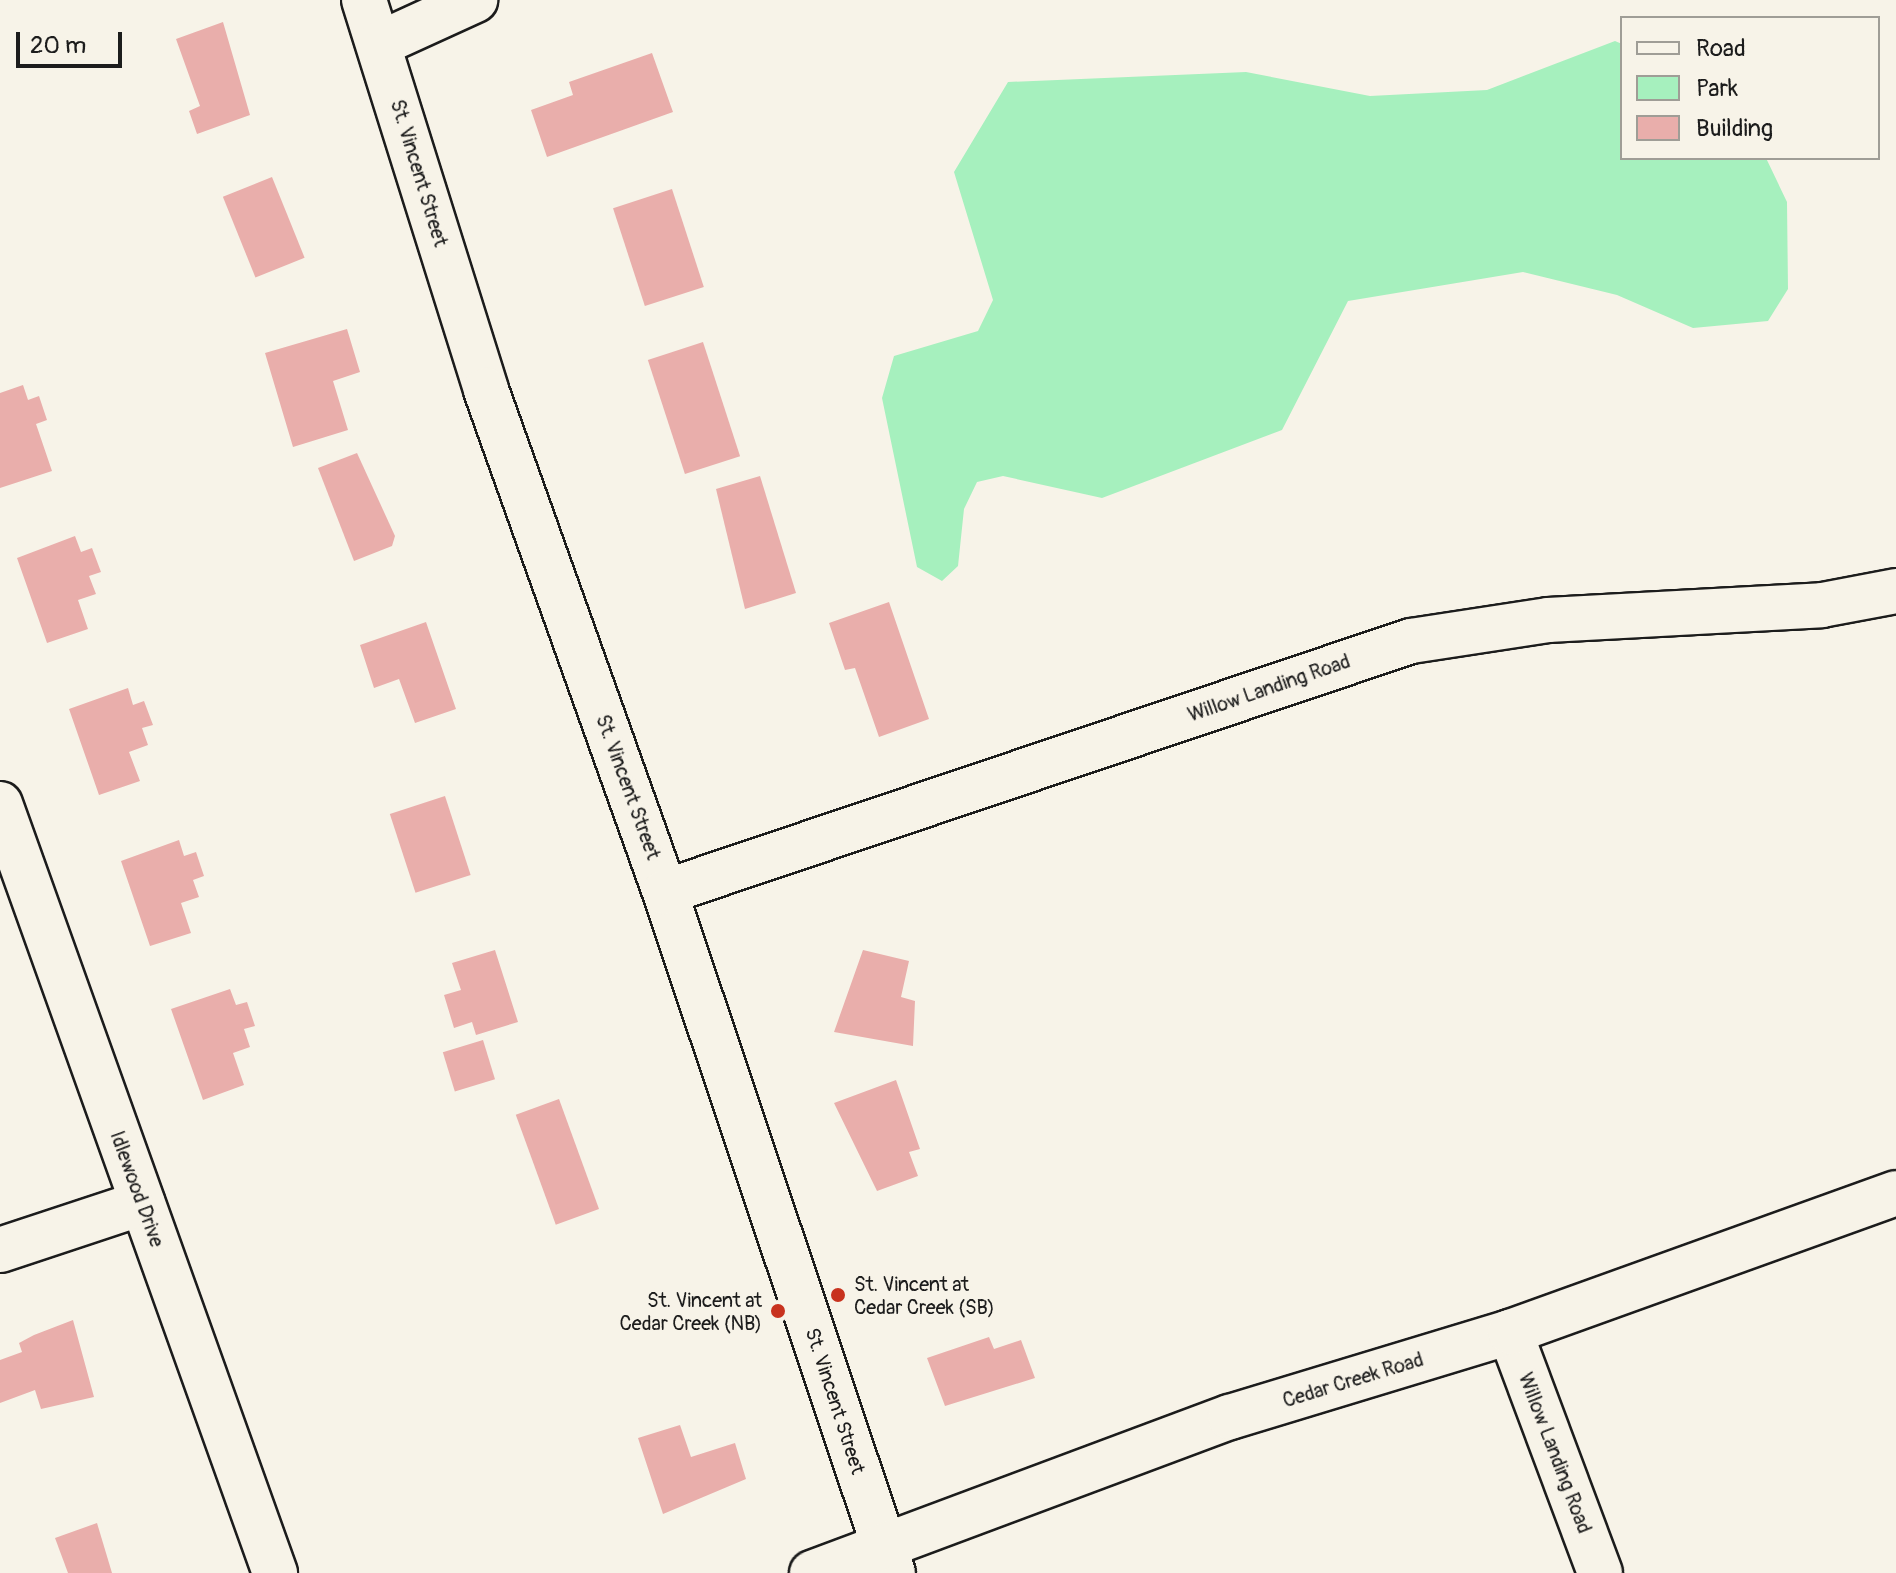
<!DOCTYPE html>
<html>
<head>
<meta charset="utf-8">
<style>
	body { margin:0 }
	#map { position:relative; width:1896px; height:1573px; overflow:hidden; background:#f7f3e8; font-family:Pangolin,sans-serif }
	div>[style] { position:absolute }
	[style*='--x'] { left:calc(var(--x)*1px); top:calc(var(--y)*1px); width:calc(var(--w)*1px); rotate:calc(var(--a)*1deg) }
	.green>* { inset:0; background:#a6f0be }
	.building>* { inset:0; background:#e9aeab; transform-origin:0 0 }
	.roads { filter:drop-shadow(2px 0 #1c1c1c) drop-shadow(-2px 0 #1c1c1c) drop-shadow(0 2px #1c1c1c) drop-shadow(0 -2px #1c1c1c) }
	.minor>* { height:44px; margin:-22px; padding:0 22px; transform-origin:22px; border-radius:22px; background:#f7f3e8 }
	.dots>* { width:22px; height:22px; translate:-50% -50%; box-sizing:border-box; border:4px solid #f7f3e8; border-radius:50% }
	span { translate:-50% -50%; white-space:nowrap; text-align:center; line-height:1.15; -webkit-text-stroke:6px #f7f3e8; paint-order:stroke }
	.street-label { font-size:20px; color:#1c1c1c }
	.poi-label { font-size:20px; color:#1c1c1c }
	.left { translate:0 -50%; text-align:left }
	.right { translate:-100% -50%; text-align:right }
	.legend { position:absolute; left:1620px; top:16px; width:260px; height:144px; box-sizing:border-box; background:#f7f3e8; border:2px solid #9f9d96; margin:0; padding:10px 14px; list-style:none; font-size:24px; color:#1c1c1c }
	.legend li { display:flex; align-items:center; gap:16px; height:40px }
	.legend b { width:40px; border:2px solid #9f9d96 }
	.scale { position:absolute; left:16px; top:32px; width:106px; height:36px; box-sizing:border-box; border:4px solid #1c1c1c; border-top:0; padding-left:10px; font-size:24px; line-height:28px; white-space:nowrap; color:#1c1c1c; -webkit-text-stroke:6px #f7f3e8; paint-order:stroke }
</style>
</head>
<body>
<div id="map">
	<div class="green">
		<div style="clip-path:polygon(1615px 41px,1622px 44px,1622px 158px,1766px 158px,1787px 202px,1788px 289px,1768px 321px,1693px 328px,1617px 295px,1523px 272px,1348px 301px,1282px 430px,1102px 498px,1003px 476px,977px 482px,964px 509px,958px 566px,942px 581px,917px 567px,882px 398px,894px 356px,978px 331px,993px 300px,954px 172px,1008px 82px,1246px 72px,1370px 96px,1487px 90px)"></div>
	</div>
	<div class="building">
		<div style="clip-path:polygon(223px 22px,250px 115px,197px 134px,189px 111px,200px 106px,176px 39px)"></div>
		<div style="clip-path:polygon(652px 53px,673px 112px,547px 157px,531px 110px,573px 95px,569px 82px)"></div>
		<div style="left:272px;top:177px;width:87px;height:53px;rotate:68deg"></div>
		<div style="left:672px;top:189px;width:103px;height:62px;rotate:72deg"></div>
		<div style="clip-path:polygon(347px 329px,360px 372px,333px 381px,348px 430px,293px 447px,265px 353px)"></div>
		<div style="left:703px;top:342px;width:120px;height:58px;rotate:72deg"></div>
		<div style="clip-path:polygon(23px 385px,28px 400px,39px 396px,47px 420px,36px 424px,52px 471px,0 488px,0 393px)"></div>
		<div style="clip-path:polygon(357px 453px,395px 536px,392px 546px,354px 561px,318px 468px)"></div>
		<div style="clip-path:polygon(760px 476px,796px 593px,745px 609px,716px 489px)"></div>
		<div style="clip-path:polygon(75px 536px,81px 552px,92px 548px,101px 572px,89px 576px,96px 594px,78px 600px,88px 629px,47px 643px,17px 558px)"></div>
		<div style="clip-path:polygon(889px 602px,929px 719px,879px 737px,855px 668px,845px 670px,829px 623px)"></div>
		<div style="clip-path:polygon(426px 622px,456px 709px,415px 723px,399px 679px,374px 688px,360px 645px)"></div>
		<div style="clip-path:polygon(128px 688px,133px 705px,144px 701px,153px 725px,142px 728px,148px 745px,129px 752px,140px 781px,99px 795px,69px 709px)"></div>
		<div style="left:445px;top:796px;width:83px;height:58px;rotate:72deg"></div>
		<div style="clip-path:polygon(179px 840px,184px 856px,196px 852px,204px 876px,193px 880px,199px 897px,181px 903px,191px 933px,150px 946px,121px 861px)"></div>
		<div style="clip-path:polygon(495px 950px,518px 1022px,476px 1035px,472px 1022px,454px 1028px,444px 995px,461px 990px,452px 963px)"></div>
		<div style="clip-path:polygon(863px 950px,909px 961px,901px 997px,915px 1001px,913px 1046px,834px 1032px)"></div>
		<div style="clip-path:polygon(230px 989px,236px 1005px,247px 1002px,255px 1026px,244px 1029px,250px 1047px,233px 1053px,244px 1085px,203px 1100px,171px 1009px)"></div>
		<div style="left:483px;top:1040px;width:41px;height:42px;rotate:73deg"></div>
		<div style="clip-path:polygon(896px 1080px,920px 1149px,909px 1152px,918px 1176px,877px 1191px,834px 1103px)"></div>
		<div style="left:559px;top:1099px;width:117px;height:46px;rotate:70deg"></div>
		<div style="clip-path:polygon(73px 1320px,94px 1397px,41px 1409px,35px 1390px,0 1403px,0 1360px,22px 1352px,19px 1343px,34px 1335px)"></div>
		<div style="clip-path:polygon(989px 1337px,994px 1349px,1021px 1340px,1035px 1378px,945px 1406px,927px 1358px)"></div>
		<div style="clip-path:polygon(680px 1425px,691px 1457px,735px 1443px,746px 1479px,663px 1514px,638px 1438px)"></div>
		<div style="clip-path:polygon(97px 1523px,112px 1573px,68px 1573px,55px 1538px)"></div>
	</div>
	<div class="roads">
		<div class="minor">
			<div style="--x:364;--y:0;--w:409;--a:72.6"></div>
			<div style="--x:486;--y:390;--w:533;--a:70.38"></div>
			<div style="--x:665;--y:892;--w:718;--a:71.49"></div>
			<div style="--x:379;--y:44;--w:106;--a:-24.6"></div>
			<div style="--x:0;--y:804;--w:817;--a:70.32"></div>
			<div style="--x:665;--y:892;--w:787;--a:-18.6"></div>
			<div style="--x:1411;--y:641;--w:139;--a:-8.7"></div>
			<div style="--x:1548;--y:620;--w:274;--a:-3.1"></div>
			<div style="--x:1822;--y:605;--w:75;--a:-10.7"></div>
			<div style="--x:0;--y:1250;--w:150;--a:-18.3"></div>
			<div style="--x:1510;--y:1332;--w:257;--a:69.5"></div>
			<div style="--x:812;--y:1573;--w:446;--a:-20.5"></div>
			<div style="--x:1230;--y:1417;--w:293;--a:-16.9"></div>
			<div style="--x:1510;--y:1332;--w:410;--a:-19.8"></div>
		</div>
	</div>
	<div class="dots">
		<div style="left:838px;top:1295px;background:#c8321e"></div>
		<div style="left:778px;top:1311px;background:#c8321e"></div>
	</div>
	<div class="street-label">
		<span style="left:419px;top:173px;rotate:73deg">St. Vincent Street</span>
		<span style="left:1269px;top:688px;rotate:-19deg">Willow Landing Road</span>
		<span style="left:628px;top:787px;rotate:70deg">St. Vincent Street</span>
		<span style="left:137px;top:1189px;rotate:70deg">Idlewood Drive</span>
		<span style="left:1353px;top:1380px;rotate:-17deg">Cedar Creek Road</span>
		<span style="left:835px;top:1401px;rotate:72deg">St. Vincent Street</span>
		<span style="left:1555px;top:1453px;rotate:69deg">Willow Landing Road</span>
	</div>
	<div class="poi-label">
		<span class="left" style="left:854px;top:1296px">St. Vincent at<br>Cedar Creek (SB)</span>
		<span class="right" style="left:762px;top:1312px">St. Vincent at<br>Cedar Creek (NB)</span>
	</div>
	<ul class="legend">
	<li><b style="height:10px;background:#f7f3e8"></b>Road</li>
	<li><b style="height:22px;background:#a6f0be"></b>Park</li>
	<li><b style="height:22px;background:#e9aeab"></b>Building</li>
	</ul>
	<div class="scale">20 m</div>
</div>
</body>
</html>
